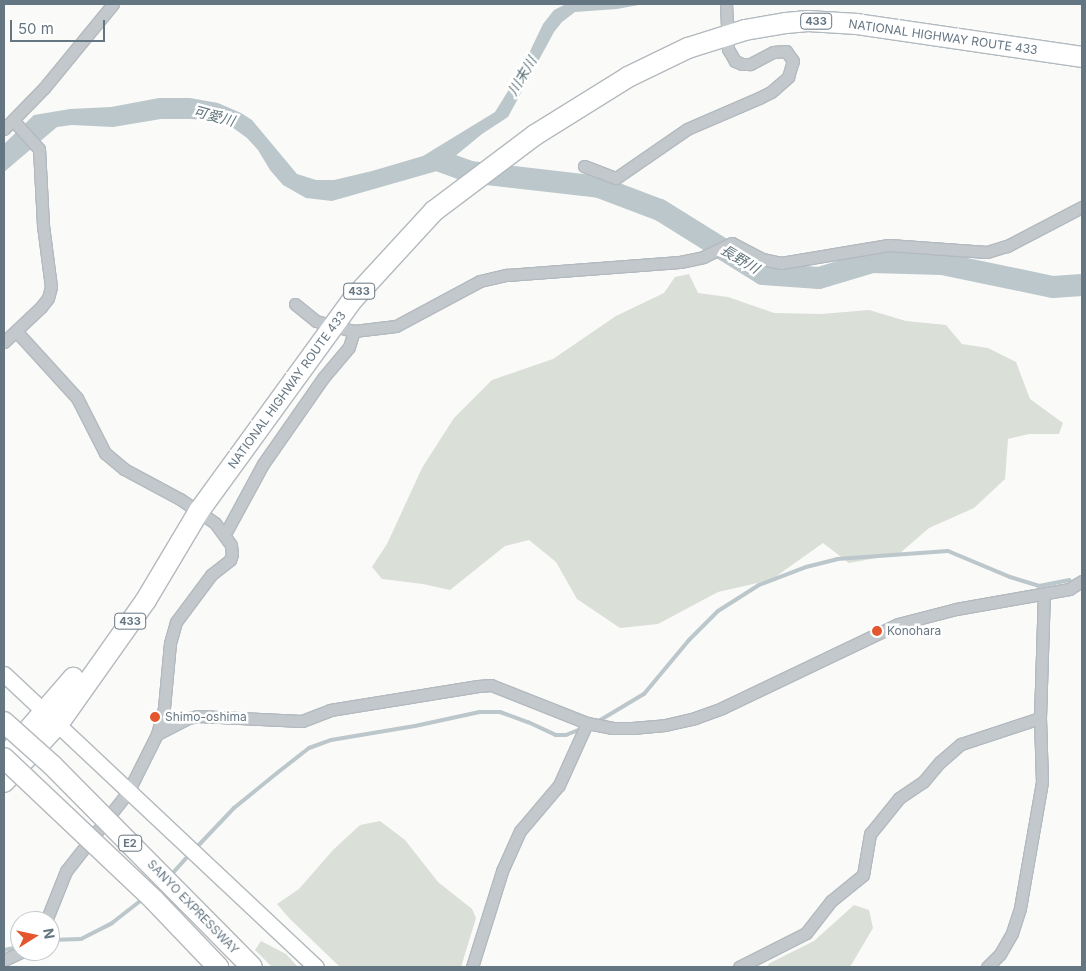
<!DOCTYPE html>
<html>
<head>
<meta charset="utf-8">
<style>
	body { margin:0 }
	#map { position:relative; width:1086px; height:971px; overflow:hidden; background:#fafaf8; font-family:Inter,"Noto Sans JP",sans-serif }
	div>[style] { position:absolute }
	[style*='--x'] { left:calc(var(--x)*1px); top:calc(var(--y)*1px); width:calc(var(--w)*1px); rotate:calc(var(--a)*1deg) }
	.green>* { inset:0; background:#dadfd7 }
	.water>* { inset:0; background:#bbc7cb }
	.stream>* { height:4px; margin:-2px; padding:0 2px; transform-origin:2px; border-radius:2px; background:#bbc7cb }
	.river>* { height:22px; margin:-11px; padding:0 11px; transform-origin:11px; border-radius:11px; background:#bbc7cb }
	.roads { filter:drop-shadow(1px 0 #b3babf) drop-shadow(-1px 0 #b3babf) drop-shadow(0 1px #b3babf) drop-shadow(0 -1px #b3babf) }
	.street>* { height:11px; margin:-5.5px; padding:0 5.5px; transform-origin:5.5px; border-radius:5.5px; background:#c3c8cc }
	.secondary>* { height:15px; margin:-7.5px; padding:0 7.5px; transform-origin:7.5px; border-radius:7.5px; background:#fff }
	.highway>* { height:20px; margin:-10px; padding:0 10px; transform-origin:10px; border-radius:10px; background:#fff }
	.bridges { filter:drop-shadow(1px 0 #b4b9bd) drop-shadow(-1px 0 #b4b9bd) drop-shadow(0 1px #b4b9bd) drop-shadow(0 -1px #b4b9bd) }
	.highway-bridge>* { height:20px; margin:-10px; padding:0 10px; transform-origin:10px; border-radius:10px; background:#fff }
	.dots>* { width:14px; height:14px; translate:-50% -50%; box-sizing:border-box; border:2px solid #fff; border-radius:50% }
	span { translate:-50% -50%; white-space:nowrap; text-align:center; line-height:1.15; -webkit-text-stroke:5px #fff; paint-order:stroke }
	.shield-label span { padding:1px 4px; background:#fff; border:1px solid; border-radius:4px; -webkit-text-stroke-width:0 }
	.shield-label { font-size:11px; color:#657683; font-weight:700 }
	.street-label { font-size:12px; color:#657683 }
	.poi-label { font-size:12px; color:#657683 }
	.left { translate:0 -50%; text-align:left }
	.water-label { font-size:14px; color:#60757c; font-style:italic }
	.frame { position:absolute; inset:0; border:5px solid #657683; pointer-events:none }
	.north { position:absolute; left:10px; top:911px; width:50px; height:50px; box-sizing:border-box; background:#fff; border:1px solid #c1c8cd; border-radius:50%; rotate:80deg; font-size:14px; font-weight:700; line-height:20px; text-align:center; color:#657683 }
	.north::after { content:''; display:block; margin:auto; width:18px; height:22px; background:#e4572e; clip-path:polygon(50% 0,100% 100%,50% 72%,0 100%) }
	.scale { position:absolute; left:10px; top:20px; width:95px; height:22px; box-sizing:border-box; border:2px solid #657683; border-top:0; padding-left:6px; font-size:15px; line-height:18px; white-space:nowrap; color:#657683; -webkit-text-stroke:4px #fff; paint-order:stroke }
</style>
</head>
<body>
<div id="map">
	<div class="green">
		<div style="clip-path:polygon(689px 274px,698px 293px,728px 297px,774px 313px,821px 314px,869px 310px,906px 321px,946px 325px,962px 344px,988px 348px,1016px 362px,1030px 399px,1063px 423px,1059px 434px,1029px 434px,1008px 439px,1005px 479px,974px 508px,929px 528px,899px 554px,849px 563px,823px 543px,771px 580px,718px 592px,658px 624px,620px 628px,577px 599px,556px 562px,529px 540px,505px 546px,450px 590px,423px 584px,382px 579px,372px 567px,387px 544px,422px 468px,454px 418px,492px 380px,553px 359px,616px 316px,664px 293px,675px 277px)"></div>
		<div style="clip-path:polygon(380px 821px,405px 840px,438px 882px,472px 909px,476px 918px,461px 967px,340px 967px,289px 918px,277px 904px,299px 889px,333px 850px,360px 825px)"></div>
		<div style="clip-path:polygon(854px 905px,869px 910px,873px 928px,850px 967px,766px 967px,770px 963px,814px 941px)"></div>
		<div style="clip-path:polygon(261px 941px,286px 954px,298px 967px,272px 967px,255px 950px)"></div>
	</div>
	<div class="water">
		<div style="clip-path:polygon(566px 4px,644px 4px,617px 9px,575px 12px,562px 22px,554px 32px,508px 117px,482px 134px,437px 171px,332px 201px,306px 198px,283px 185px,270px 170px,258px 150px,247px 138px,232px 127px,213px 121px,191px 119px,161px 119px,113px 127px,72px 125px,57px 127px,4px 172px,4px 144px,34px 115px,70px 109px,111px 107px,159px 98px,190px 98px,218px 103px,241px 113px,252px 120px,297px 174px,316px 180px,334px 180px,372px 171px,423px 156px,495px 112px,521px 70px,543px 24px,554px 10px)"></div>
	</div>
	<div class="stream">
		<div style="--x:597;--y:722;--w:55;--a:-30.8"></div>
		<div style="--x:644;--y:694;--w:70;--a:-50.2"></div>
		<div style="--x:689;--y:640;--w:41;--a:-45"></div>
		<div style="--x:718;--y:611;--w:49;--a:-32.4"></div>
		<div style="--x:759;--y:585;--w:50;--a:-21"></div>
		<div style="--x:806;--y:567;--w:32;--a:-14"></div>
		<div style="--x:837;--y:559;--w:111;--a:-4.1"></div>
		<div style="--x:948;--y:551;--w:67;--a:22.8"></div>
		<div style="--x:1010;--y:577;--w:30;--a:17"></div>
		<div style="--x:1039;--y:586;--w:31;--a:-11"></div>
		<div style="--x:195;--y:849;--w:57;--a:-46.4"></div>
		<div style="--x:234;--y:808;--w:55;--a:-39.1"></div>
		<div style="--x:277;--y:773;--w:41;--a:-38"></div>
		<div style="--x:309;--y:748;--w:23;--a:-20"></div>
		<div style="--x:331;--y:740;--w:85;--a:-9.5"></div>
		<div style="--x:415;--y:726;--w:66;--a:-12.2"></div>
		<div style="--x:480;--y:712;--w:20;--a:0"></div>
		<div style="--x:500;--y:712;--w:30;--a:20"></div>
		<div style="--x:528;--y:722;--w:31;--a:25"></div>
		<div style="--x:556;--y:735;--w:10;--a:0"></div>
		<div style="--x:566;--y:735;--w:16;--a:-22"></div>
		<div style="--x:171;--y:875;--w:28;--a:-48"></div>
		<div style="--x:50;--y:940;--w:31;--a:-2"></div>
		<div style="--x:81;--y:939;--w:35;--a:-27"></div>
		<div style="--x:112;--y:923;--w:39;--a:-38"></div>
		<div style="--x:4;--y:950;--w:16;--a:-11"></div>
	</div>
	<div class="river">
		<div style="--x:440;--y:161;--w:32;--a:20"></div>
		<div style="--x:470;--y:172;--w:130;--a:6.6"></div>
		<div style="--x:599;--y:187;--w:65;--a:20.7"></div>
		<div style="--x:660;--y:210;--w:121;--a:31.9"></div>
		<div style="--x:763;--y:274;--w:56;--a:4.1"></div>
		<div style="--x:819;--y:278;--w:55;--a:-16.8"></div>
		<div style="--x:872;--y:262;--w:70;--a:1.6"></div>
		<div style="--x:942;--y:264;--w:113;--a:11.7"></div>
		<div style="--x:1053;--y:287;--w:29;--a:-4"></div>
	</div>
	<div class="roads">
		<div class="street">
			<div style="--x:4;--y:129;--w:57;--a:-45.7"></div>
			<div style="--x:44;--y:88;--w:109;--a:-50.6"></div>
			<div style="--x:584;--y:166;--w:34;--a:21"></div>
			<div style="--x:616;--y:178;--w:86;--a:-34.6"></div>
			<div style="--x:687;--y:129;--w:78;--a:-23.3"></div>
			<div style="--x:759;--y:98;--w:13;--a:-27"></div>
			<div style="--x:771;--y:92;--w:23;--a:-41"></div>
			<div style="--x:788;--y:77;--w:17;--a:-73"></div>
			<div style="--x:793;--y:61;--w:12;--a:-125"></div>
			<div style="--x:786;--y:51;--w:13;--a:176"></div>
			<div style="--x:773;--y:52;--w:26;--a:152"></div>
			<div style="--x:750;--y:64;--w:8;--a:180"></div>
			<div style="--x:742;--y:64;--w:8;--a:-157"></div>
			<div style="--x:735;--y:61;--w:14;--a:-120"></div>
			<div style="--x:728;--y:49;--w:45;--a:-92.5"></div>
			<div style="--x:295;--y:304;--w:27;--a:39"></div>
			<div style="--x:316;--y:321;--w:39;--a:15"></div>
			<div style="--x:16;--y:331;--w:91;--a:47.7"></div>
			<div style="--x:77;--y:398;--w:62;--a:63"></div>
			<div style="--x:105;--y:453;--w:25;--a:40"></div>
			<div style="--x:124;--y:469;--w:64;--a:28.2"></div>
			<div style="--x:180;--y:499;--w:42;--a:34.4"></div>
			<div style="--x:215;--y:523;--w:27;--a:54"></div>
			<div style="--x:231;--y:545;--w:9;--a:84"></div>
			<div style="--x:232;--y:554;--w:6;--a:108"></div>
			<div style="--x:230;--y:560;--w:24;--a:142"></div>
			<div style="--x:211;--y:575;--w:59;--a:126.7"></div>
			<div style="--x:176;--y:622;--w:22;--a:106"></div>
			<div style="--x:170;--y:643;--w:65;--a:95.3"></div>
			<div style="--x:164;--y:708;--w:27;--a:105"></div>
			<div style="--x:4;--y:342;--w:51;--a:-43.4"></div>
			<div style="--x:41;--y:307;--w:11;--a:-52"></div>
			<div style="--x:48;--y:298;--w:11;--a:-75"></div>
			<div style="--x:51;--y:287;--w:63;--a:-97.4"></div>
			<div style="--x:43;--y:225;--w:76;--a:-93"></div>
			<div style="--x:39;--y:149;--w:39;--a:-132"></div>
			<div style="--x:225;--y:534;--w:80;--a:-61.5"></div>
			<div style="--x:263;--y:464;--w:105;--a:-55.1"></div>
			<div style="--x:323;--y:378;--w:40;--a:-50"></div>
			<div style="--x:349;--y:347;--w:17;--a:-73"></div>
			<div style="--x:354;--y:331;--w:42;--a:-6.8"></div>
			<div style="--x:396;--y:326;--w:95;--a:-28.2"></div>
			<div style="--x:480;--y:281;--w:28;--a:-13"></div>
			<div style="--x:507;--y:275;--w:173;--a:-4.3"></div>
			<div style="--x:680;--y:262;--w:24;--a:-12"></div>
			<div style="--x:703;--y:257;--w:32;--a:-26"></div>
			<div style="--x:732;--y:243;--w:34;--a:28"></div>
			<div style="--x:762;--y:259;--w:19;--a:12"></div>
			<div style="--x:781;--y:263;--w:109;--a:-9.5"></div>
			<div style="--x:889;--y:245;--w:98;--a:4.1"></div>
			<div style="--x:987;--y:252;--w:21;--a:-17"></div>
			<div style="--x:1007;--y:246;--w:85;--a:-27.5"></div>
			<div style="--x:46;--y:921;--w:54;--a:-68.2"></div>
			<div style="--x:66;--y:871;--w:100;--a:-51.9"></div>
			<div style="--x:128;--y:792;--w:65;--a:-63.4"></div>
			<div style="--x:157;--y:734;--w:36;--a:-27"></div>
			<div style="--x:189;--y:718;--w:9;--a:-13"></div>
			<div style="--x:198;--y:716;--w:104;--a:2.8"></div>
			<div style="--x:302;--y:721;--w:30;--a:-21"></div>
			<div style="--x:330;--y:710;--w:150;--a:-9.2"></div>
			<div style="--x:478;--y:686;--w:13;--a:-4"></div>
			<div style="--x:491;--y:685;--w:103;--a:21.6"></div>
			<div style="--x:587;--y:723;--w:25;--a:11"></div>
			<div style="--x:612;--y:728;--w:20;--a:0"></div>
			<div style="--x:632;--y:728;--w:33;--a:-5"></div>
			<div style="--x:665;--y:725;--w:31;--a:-13"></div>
			<div style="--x:695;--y:718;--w:29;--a:-20"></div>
			<div style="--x:722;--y:708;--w:195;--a:-25.5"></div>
			<div style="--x:898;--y:624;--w:60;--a:-14.5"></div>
			<div style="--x:956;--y:609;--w:115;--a:-10"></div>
			<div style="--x:1069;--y:589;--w:15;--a:-32"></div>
			<div style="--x:4;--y:960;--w:21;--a:-25"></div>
			<div style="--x:472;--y:967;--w:101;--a:-72.6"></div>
			<div style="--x:502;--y:871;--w:44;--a:-65.8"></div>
			<div style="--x:520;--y:831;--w:60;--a:-49.7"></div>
			<div style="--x:559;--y:785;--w:68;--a:-65.7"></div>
			<div style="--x:739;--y:967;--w:75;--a:-26.9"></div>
			<div style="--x:806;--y:933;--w:41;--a:-52"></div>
			<div style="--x:831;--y:901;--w:41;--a:-39.1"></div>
			<div style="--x:863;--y:875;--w:42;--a:-80.3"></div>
			<div style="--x:870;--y:834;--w:46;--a:-51.1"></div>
			<div style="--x:899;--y:798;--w:29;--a:-34"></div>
			<div style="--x:923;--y:782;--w:26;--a:-50"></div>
			<div style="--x:940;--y:762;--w:28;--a:-41"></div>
			<div style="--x:961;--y:744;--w:83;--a:-18.2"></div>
			<div style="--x:987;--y:967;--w:18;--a:-45"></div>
			<div style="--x:1000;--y:954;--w:24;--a:-60"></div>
			<div style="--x:1012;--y:933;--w:26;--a:-72"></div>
			<div style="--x:1020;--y:908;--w:128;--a:-80.1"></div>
			<div style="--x:1042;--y:782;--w:64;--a:-91.8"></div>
			<div style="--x:1040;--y:718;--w:124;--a:-88.2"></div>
		</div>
		<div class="secondary">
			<div style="--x:4;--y:674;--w:428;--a:43.2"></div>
		</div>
		<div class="highway">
			<div style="--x:4;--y:758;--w:106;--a:-49.2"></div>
			<div style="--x:4;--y:782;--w:81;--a:-47"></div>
			<div style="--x:59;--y:723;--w:151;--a:-54.7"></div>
			<div style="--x:146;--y:600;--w:104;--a:-59.2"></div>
			<div style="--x:199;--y:511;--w:263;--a:-54"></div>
			<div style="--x:354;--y:298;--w:118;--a:-47.4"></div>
			<div style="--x:434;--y:211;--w:126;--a:-37"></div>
			<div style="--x:535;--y:135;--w:110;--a:-31.9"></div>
			<div style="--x:628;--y:77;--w:67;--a:-25.8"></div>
			<div style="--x:688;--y:48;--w:60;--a:-17.5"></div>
			<div style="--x:745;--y:30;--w:42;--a:-9.7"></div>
			<div style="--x:786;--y:23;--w:22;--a:-5"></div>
			<div style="--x:808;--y:21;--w:49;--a:3.5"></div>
			<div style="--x:857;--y:24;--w:227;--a:8.3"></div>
		</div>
	</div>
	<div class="bridges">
		<div class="highway-bridge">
			<div style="--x:4;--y:722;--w:64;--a:41.9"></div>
			<div style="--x:52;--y:765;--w:284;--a:45.3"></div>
			<div style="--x:4;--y:758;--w:207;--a:43.4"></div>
			<div style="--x:154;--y:900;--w:93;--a:46.3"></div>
		</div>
	</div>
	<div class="dots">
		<div style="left:877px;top:631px;background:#e4572e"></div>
		<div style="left:155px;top:717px;background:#e4572e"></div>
	</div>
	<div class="shield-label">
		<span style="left:816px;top:21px">433</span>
		<span style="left:359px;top:291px">433</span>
		<span style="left:130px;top:621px">433</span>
		<span style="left:130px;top:843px">E2</span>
	</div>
	<div class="street-label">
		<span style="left:943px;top:37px;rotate:8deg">NATIONAL HIGHWAY ROUTE 433</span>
		<span style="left:287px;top:390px;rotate:-54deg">NATIONAL HIGHWAY ROUTE 433</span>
		<span style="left:193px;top:907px;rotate:46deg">SANYO EXPRESSWAY</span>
	</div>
	<div class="poi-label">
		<span class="left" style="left:887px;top:631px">Konohara</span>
		<span class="left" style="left:165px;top:717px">Shimo-oshima</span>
	</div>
	<div class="water-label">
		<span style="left:522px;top:76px;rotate:-59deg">川末川</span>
		<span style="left:214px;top:116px;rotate:15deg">可愛川</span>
		<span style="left:740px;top:259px;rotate:31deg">長野川</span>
	</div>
	<div class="frame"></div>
	<div class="north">N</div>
	<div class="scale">50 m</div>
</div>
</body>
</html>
